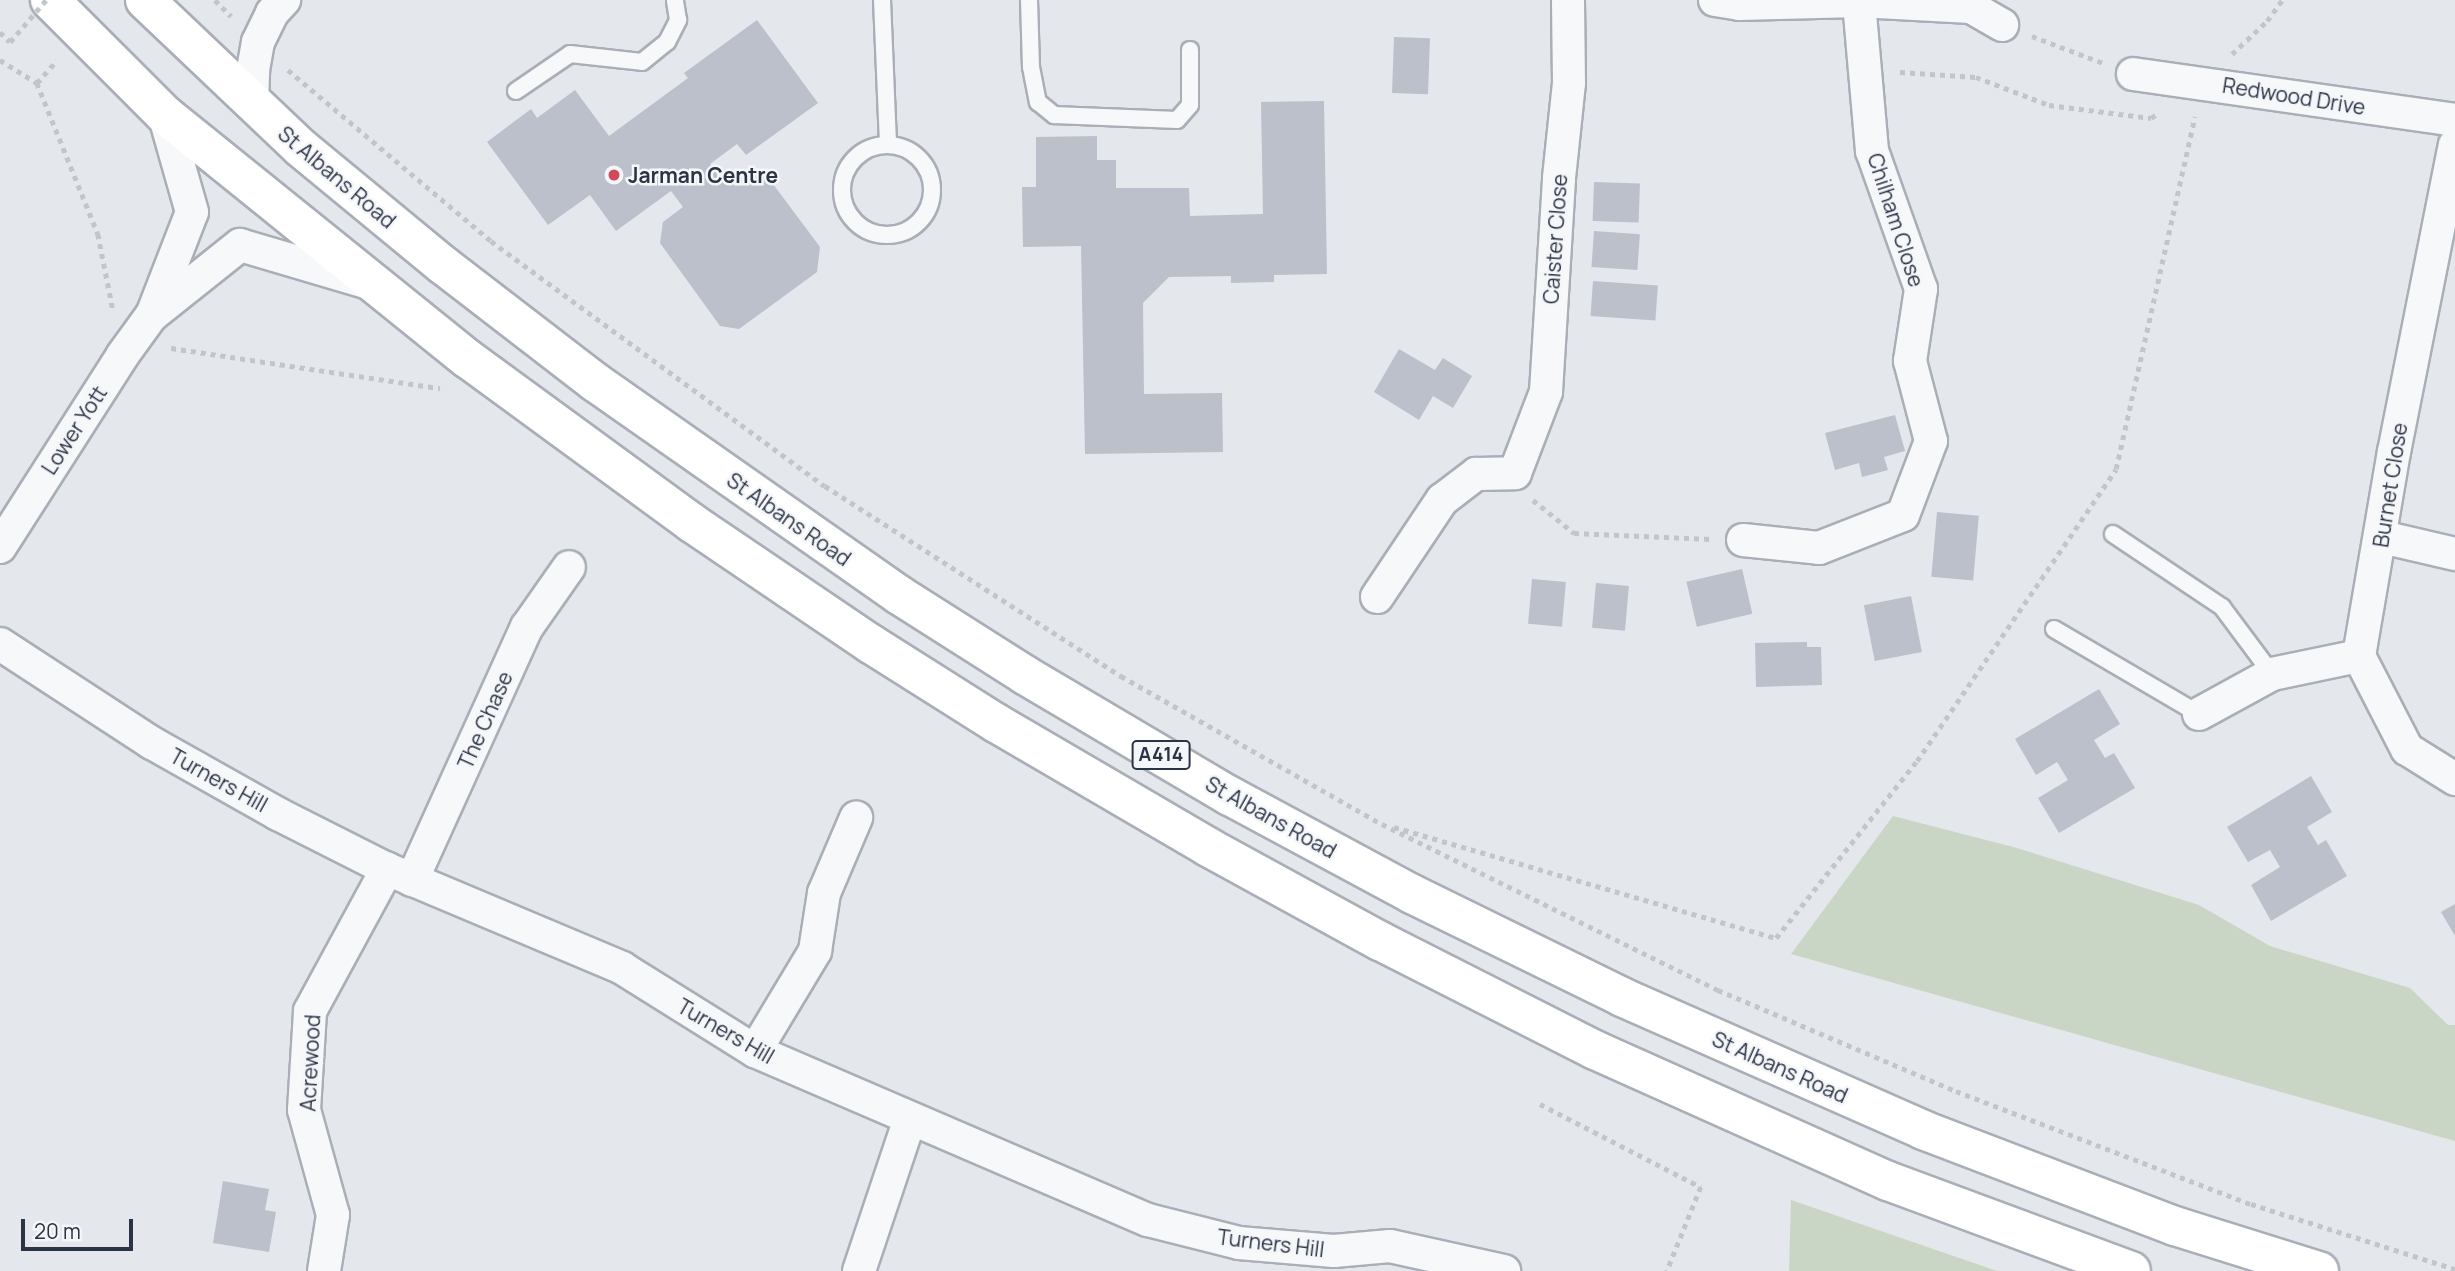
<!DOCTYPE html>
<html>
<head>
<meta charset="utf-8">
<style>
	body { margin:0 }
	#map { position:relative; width:2455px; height:1271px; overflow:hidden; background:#e4e7ec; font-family:Manrope,sans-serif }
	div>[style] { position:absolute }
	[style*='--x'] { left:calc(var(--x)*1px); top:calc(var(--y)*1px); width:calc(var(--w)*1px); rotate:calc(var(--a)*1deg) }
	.green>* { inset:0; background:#c9d6c5 }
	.building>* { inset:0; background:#bbc0ca; transform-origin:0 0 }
	.path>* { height:4.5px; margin-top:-2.25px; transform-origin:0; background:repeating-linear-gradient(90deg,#c2c5cb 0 5px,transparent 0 10px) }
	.roads { filter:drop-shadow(2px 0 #a9aeb7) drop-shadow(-2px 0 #a9aeb7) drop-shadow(0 2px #a9aeb7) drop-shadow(0 -2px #a9aeb7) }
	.lane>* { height:16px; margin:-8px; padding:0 8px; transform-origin:8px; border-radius:8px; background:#f7f8fa }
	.lane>.ring { margin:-8px; padding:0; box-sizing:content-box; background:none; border:16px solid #f7f8fa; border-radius:50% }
	.street>* { height:32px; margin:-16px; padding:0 16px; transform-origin:16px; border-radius:16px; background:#f7f8fa }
	.primary>* { height:38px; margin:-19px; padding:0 19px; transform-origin:19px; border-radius:19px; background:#fff }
	.path-bridge>* { height:4.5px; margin-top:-2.25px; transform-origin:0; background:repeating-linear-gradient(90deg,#c2c5cb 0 5px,transparent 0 10px) }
	.dots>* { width:19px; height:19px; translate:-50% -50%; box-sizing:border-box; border:4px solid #f4f6f9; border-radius:50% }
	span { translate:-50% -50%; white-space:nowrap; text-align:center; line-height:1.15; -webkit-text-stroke:5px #f4f6f9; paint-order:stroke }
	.shield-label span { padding:2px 5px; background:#f4f6f9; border:2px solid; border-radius:5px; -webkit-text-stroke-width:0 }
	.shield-label { font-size:19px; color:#2b3445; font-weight:700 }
	.street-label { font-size:21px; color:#2b3445 }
	.poi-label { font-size:21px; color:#2b3445; font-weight:700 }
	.left { translate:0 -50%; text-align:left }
	.scale { position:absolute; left:21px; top:1219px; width:112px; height:32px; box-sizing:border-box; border:4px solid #2b3445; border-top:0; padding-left:9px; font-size:21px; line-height:24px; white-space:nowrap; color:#2b3445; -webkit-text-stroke:5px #f4f6f9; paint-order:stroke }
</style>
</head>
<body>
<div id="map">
	<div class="green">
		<div style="clip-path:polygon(1893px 816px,2017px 848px,2199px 905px,2270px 946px,2410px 988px,2448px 1025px,2455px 1025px,2455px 1141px,1791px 954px)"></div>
		<div style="clip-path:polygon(1791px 1200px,1997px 1271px,1789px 1271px)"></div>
	</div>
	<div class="building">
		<div style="clip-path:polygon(757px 20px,818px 103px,746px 155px,737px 144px,710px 164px,722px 181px,733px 173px,738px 180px,748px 173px,767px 176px,820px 247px,817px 272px,739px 329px,720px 326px,660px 243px,663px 222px,683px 207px,671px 191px,616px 231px,590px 195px,548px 225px,487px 142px,531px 109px,537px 118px,575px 90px,609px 136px,688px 78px,684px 73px)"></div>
		<div style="left:1394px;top:37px;width:36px;height:56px;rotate:2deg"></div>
		<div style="clip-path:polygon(1324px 101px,1327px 274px,1274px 275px,1274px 282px,1231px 283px,1231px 276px,1169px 277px,1143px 303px,1144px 394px,1222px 393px,1223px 452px,1085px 454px,1081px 246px,1023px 247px,1022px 187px,1036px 187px,1036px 137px,1097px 136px,1097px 160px,1116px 160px,1116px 188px,1189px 188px,1190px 216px,1263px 214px,1261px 102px)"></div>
		<div style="left:1594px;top:182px;width:46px;height:39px;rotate:2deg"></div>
		<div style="left:1594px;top:231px;width:46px;height:36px;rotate:4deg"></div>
		<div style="left:1593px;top:281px;width:65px;height:35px;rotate:4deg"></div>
		<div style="clip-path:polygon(1399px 349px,1435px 370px,1443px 358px,1472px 376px,1453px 408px,1433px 396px,1419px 420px,1374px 392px)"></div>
		<div style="clip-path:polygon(1895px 415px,1905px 451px,1884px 457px,1888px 470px,1862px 477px,1859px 463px,1835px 470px,1825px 433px)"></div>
		<div style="left:1937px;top:512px;width:42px;height:65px;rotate:5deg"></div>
		<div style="left:1742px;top:569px;width:46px;height:57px;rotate:77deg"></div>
		<div style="left:1532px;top:579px;width:34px;height:45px;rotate:5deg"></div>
		<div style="left:1596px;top:583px;width:33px;height:45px;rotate:5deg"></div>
		<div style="left:1911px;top:596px;width:57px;height:48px;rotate:79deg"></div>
		<div style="clip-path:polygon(1807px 642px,1807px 647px,1821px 647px,1822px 685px,1756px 687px,1755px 643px)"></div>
		<div style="clip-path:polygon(2099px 689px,2120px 724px,2094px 740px,2105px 758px,2114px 753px,2135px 788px,2059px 833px,2038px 798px,2068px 780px,2057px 762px,2036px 775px,2015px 739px)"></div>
		<div style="clip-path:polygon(2311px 776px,2332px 812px,2307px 827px,2318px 845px,2326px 840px,2347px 876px,2271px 921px,2251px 885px,2280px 867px,2270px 850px,2248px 862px,2227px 827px)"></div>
		<div style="clip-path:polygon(2455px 904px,2455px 936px,2441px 912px)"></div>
		<div style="clip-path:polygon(223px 1181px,269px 1189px,265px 1210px,276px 1212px,269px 1252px,213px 1243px)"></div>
	</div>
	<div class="path">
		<div style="--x:215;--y:0;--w:23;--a:45"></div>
		<div style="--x:0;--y:32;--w:14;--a:45"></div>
		<div style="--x:2032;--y:36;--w:76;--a:20.8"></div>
		<div style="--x:2232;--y:54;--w:48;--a:-43.3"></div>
		<div style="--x:2267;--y:21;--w:26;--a:-54"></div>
		<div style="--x:0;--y:60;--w:44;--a:31.9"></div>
		<div style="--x:37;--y:83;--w:163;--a:68"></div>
		<div style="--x:98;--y:234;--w:77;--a:78.8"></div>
		<div style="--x:288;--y:70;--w:265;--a:40.1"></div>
		<div style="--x:491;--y:241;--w:414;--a:36.3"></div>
		<div style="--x:825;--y:486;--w:352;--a:32.7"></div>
		<div style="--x:1121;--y:676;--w:300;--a:29.6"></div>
		<div style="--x:1382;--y:824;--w:375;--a:26.3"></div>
		<div style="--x:1718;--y:990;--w:259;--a:23"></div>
		<div style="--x:1956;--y:1091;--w:316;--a:21"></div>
		<div style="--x:2251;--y:1204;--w:214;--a:17.7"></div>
		<div style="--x:1900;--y:72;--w:76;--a:3.8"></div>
		<div style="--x:1976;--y:77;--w:78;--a:21"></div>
		<div style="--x:2049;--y:105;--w:103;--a:7.3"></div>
		<div style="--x:2151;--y:118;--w:7;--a:-34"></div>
		<div style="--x:37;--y:83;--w:30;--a:-49"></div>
		<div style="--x:171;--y:348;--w:272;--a:8.5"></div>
		<div style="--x:1533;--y:500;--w:53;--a:38.8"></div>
		<div style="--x:1574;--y:533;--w:137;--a:2.5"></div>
		<div style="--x:1394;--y:827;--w:398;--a:16.2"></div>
		<div style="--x:1776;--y:938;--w:226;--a:-51.5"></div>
		<div style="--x:1917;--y:761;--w:353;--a:-55.7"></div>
		<div style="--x:2116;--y:469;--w:361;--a:-77.4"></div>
		<div style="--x:1540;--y:1104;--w:181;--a:27.3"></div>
		<div style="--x:1701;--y:1187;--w:91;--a:112"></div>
	</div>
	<div class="roads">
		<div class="lane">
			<div style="--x:882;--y:0;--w:144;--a:87.6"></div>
			<div style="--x:1029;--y:0;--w:67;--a:88.3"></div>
			<div style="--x:1031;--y:67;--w:36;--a:79"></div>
			<div style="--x:1038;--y:102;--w:21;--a:39"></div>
			<div style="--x:1054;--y:115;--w:123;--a:2.3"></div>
			<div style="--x:1177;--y:120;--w:20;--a:-49"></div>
			<div style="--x:1190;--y:105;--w:55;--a:-90"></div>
			<div style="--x:516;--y:91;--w:65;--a:-34.4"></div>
			<div style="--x:570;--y:54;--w:72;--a:6.3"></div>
			<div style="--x:642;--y:62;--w:32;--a:-39"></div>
			<div style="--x:667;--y:42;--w:25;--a:-63"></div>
			<div style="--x:678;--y:20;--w:20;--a:-99"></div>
			<div class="ring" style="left:842px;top:145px;width:74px;height:74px"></div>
			<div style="--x:2113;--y:534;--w:131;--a:33.8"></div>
			<div style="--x:2222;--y:607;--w:84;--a:53.3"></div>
			<div style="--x:2054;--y:629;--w:168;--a:30.4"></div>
		</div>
		<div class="street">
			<div style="--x:1715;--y:0;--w:24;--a:9"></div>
			<div style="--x:1739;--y:4;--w:120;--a:-1.4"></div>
			<div style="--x:1859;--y:1;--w:112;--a:3.1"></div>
			<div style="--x:1971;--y:7;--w:7;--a:-74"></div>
			<div style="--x:1971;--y:7;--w:36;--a:30"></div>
			<div style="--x:2133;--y:74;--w:325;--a:8.1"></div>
			<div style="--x:252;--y:104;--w:34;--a:-88"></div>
			<div style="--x:253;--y:70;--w:28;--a:-80"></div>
			<div style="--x:258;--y:42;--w:32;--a:-64"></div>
			<div style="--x:272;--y:13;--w:18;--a:-47"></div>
			<div style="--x:152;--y:315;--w:110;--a:-68.8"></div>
			<div style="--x:192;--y:212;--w:102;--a:-105.9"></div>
			<div style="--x:2382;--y:537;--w:75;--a:13.1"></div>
			<div style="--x:1743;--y:540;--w:76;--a:6"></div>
			<div style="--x:1819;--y:548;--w:90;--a:-21.4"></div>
			<div style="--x:1903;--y:515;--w:79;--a:-69.3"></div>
			<div style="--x:1931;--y:441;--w:83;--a:-104.7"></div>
			<div style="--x:1910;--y:361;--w:73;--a:-81.3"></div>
			<div style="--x:1921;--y:289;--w:146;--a:-109.5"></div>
			<div style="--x:1872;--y:151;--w:151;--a:-95"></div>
			<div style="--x:0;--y:547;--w:227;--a:-57.4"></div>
			<div style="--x:122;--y:356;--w:49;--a:-54.1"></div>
			<div style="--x:151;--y:316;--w:114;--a:-38.6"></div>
			<div style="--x:240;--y:245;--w:134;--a:16.4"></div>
			<div style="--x:1377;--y:597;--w:117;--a:-56.2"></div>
			<div style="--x:1442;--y:500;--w:43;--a:-37.4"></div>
			<div style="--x:1476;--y:474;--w:39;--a:-1"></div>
			<div style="--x:1515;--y:473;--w:87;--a:-69.1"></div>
			<div style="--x:1546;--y:392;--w:214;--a:-86.5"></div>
			<div style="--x:1559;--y:178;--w:96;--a:-84"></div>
			<div style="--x:1569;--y:83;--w:83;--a:-90.7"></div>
			<div style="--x:0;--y:644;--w:181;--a:33.1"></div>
			<div style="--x:152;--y:743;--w:145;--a:29.4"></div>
			<div style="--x:278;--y:814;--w:122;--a:26.8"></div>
			<div style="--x:387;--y:869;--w:255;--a:22.8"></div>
			<div style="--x:622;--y:968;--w:157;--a:32"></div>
			<div style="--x:755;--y:1051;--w:428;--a:23.3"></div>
			<div style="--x:1148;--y:1220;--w:94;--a:14.2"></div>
			<div style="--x:1239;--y:1243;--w:95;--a:4.8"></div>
			<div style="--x:1334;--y:1251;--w:56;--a:-5.1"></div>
			<div style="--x:1390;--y:1246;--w:117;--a:12.4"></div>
			<div style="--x:2359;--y:656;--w:105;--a:62.7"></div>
			<div style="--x:2407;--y:749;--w:57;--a:32"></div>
			<div style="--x:2199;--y:714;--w:83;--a:-28.7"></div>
			<div style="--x:2272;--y:674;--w:89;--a:-11.7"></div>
			<div style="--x:2359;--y:656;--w:207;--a:-80.3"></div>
			<div style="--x:2394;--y:452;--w:313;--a:-78.8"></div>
			<div style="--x:412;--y:880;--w:278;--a:-65.6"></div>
			<div style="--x:527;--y:627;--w:73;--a:-55"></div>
			<div style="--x:755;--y:1051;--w:117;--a:-59"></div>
			<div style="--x:815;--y:951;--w:59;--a:-81.2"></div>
			<div style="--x:824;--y:893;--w:82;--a:-66.9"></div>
			<div style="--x:324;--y:1271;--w:57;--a:-80.9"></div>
			<div style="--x:333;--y:1215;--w:109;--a:-105.4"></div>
			<div style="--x:304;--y:1110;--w:99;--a:-86.5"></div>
			<div style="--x:310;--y:1011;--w:162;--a:-61.5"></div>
			<div style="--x:859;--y:1271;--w:160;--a:-71.5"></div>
		</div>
		<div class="primary">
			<div style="--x:50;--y:0;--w:161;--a:45"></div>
			<div style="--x:164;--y:114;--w:390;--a:38.9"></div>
			<div style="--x:468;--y:359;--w:278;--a:36.2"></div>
			<div style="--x:692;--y:523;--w:216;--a:34.1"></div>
			<div style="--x:871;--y:644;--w:148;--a:32.3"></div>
			<div style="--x:996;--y:723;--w:246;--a:30.3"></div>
			<div style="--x:1208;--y:847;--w:196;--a:28.7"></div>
			<div style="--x:1380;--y:941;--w:241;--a:26.9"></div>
			<div style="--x:1595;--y:1050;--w:321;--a:24.1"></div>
			<div style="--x:1888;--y:1181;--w:259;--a:20.3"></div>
			<div style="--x:145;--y:0;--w:215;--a:43.5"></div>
			<div style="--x:301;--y:148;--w:184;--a:39.5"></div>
			<div style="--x:443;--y:265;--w:192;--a:37.6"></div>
			<div style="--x:595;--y:382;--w:371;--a:35"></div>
			<div style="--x:899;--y:595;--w:149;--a:32.4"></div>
			<div style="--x:1025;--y:675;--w:238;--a:30.6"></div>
			<div style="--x:1230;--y:796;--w:207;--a:28.3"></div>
			<div style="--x:1412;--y:894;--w:234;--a:26.1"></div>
			<div style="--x:1622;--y:997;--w:329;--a:23.8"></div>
			<div style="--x:1923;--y:1130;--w:270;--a:20.9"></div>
			<div style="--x:2175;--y:1226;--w:151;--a:17.4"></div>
		</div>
	</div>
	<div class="path-bridge">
		<div style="--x:10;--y:42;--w:55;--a:-49.4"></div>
	</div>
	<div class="dots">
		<div style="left:614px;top:175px;background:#d1495b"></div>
	</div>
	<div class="shield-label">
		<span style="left:1161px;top:755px">A414</span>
	</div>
	<div class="street-label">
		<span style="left:2294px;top:96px;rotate:9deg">Redwood Drive</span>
		<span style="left:337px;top:177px;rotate:40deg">St Albans Road</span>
		<span style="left:1896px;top:220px;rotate:72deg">Chilham Close</span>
		<span style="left:1555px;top:239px;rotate:-86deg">Caister Close</span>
		<span style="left:74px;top:430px;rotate:-57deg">Lower Yott</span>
		<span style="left:2390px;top:485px;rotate:-81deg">Burnet Close</span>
		<span style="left:789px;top:519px;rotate:35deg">St Albans Road</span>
		<span style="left:485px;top:720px;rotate:-66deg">The Chase</span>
		<span style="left:219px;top:780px;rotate:29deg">Turners Hill</span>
		<span style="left:1271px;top:817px;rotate:29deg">St Albans Road</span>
		<span style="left:726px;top:1031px;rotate:30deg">Turners Hill</span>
		<span style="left:310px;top:1063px;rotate:-87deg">Acrewood</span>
		<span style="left:1780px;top:1067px;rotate:24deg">St Albans Road</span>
		<span style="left:1271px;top:1243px;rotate:7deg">Turners Hill</span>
	</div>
	<div class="poi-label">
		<span class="left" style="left:628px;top:175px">Jarman Centre</span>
	</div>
	<div class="scale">20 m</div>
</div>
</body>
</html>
